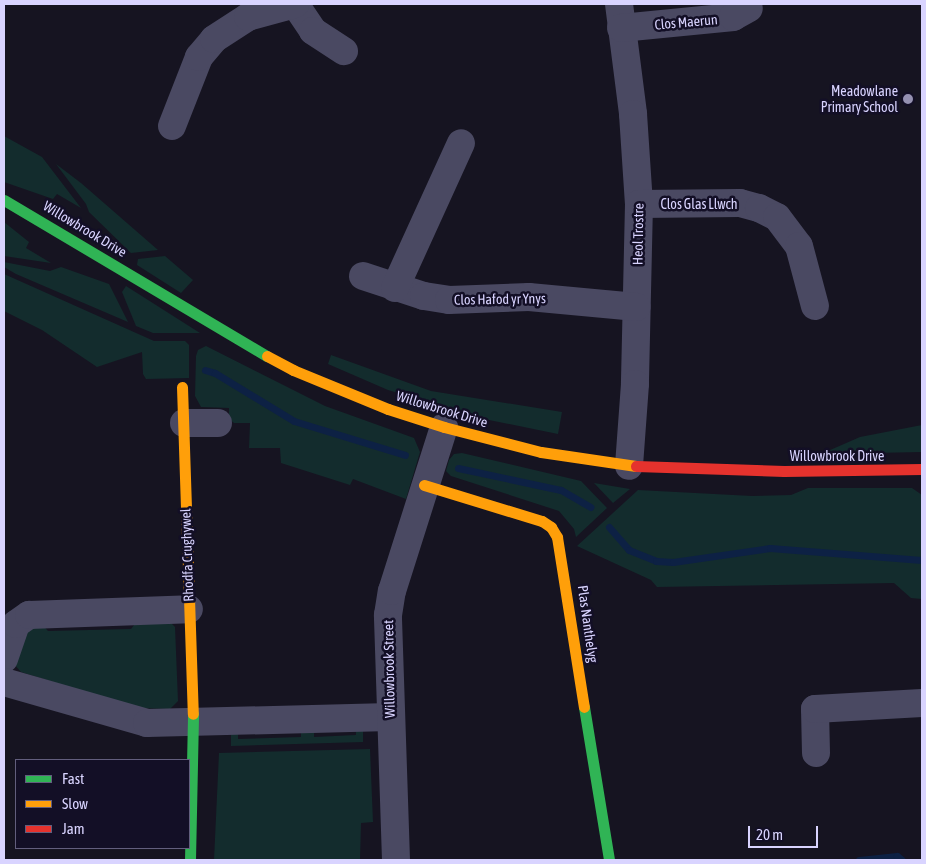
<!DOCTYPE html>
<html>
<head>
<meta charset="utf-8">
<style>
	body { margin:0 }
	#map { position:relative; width:926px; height:864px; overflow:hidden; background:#161421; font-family:"Asap Condensed",sans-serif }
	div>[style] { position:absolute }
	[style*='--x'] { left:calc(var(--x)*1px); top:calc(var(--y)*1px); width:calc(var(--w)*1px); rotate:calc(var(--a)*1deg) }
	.green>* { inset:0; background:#132c2d }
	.stream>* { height:7px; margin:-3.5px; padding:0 3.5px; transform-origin:3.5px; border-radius:3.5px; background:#0d2144 }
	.street>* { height:28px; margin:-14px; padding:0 14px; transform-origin:14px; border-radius:14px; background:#4a4962 }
	.fast>* { height:11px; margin:-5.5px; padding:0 5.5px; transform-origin:5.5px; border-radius:5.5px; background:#30b455 }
	.slow>* { height:11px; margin:-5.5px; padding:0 5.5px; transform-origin:5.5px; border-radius:5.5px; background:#ff9f0a }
	.jam>* { height:11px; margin:-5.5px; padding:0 5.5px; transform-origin:5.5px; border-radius:5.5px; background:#e5322d }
	.dots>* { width:14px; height:14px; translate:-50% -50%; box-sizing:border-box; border:2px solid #130f26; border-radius:50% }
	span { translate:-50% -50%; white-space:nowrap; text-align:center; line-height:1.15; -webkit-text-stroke:5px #130f26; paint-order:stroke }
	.street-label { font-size:14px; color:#d9d4ff }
	.poi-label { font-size:14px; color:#d9d4ff }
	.right { translate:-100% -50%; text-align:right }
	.frame { position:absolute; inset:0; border:5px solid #d9d4ff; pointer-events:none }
	.legend { position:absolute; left:15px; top:759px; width:175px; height:90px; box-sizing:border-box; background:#130f26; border:1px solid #625e7d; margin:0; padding:6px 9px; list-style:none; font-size:15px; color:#d9d4ff }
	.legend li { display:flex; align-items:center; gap:10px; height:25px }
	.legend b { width:25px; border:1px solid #625e7d }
	.scale { position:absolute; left:748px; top:826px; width:70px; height:22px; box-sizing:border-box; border:2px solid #d9d4ff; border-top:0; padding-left:6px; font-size:15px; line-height:18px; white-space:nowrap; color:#d9d4ff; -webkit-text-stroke:4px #130f26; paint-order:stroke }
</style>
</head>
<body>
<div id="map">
	<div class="green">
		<div style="clip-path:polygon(4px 136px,42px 157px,81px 208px,57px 194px,53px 199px,4px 182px)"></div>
		<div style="clip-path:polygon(56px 164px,81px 183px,158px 250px,131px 253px,89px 212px,86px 204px)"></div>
		<div style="clip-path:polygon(4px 222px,29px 242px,26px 248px,51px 263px,4px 256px)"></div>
		<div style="clip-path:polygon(165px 256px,193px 280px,181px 293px,137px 265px,138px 259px)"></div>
		<div style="clip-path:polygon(4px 262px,50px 271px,61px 267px,109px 284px,128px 322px,16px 274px,4px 267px)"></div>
		<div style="clip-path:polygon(4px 274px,154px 341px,185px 341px,189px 345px,189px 378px,146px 379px,143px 374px,142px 352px,97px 367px,42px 330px,4px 311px)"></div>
		<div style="clip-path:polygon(126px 286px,200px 333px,153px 333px,136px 326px,122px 292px)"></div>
		<div style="clip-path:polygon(206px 346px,325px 406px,414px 438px,420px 452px,406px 499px,353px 479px,350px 485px,281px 463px,280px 448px,249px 448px,250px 423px,234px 423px,229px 419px,229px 408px,201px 407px,195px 396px,196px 356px,198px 350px)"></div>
		<div style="clip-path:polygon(331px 355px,431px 391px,562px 412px,558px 434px,484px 419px,388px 390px,328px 364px)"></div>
		<div style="clip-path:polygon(922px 425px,922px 452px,821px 454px,860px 437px)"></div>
		<div style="clip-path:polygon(462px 453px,581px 481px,607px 508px,576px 537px,574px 529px,559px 511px,451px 476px,446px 471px,449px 460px,454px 454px)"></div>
		<div style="clip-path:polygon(594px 483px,630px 489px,613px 503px)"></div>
		<div style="clip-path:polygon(808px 488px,912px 488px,922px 495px,922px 599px,911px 598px,894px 583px,657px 587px,651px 580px,577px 546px,638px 490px,752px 496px,791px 495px)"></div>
		<div style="clip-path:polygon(167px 619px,175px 627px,178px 701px,170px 709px,137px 708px,21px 672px,13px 663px,22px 634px,41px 623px,48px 631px,131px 629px,138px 620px)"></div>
		<div style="clip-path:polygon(363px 727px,363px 742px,231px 746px,231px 732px,238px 732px,238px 739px,301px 737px,301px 730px,314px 729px,314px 737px,356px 735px,356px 728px)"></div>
		<div style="clip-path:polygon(370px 749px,373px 822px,361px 823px,360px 860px,214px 860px,219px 753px)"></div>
	</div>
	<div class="stream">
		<div style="--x:205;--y:370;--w:10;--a:17"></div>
		<div style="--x:215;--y:373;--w:92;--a:31.3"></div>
		<div style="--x:294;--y:421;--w:116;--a:17"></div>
		<div style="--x:458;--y:468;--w:105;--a:12.1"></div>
		<div style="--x:561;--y:490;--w:34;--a:30"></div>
		<div style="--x:609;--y:527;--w:30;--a:49"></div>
		<div style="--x:629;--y:550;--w:29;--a:22"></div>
		<div style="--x:656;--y:561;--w:17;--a:3"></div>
		<div style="--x:673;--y:562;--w:98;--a:-8.2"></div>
		<div style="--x:770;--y:548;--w:152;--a:4.5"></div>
		<div style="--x:859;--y:860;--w:38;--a:-6"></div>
		<div style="--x:897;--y:856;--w:6;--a:39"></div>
	</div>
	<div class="street">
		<div style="--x:295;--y:4;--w:32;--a:56"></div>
		<div style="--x:313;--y:31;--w:37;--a:33"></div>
		<div style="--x:619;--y:4;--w:111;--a:82.7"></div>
		<div style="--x:633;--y:114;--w:90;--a:86.2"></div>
		<div style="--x:639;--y:204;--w:180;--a:91.3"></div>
		<div style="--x:635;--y:384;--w:82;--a:94.2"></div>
		<div style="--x:621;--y:28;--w:113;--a:-5.6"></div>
		<div style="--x:733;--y:17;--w:18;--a:-29"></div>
		<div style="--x:172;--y:126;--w:74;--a:-68.6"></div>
		<div style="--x:199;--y:57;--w:23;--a:-50"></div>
		<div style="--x:214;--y:39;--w:40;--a:-32.9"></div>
		<div style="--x:248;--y:17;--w:49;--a:-15.5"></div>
		<div style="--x:639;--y:204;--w:101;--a:-0.6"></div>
		<div style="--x:740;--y:203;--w:20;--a:15"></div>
		<div style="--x:759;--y:208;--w:20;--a:27"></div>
		<div style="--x:777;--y:217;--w:36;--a:53"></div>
		<div style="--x:799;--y:246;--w:62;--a:75.1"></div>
		<div style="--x:363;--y:276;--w:64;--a:18.2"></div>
		<div style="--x:424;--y:296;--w:25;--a:9"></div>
		<div style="--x:449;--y:300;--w:80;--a:-2.1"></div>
		<div style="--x:529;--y:297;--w:108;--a:5.3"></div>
		<div style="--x:395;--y:288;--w:159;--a:-65.5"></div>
		<div style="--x:184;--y:423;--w:34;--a:0"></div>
		<div style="--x:4;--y:659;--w:37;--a:-71"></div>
		<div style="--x:16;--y:624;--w:16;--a:-35"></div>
		<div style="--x:29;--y:615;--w:160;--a:-2.1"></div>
		<div style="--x:4;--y:682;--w:149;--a:16"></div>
		<div style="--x:147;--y:723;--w:243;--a:-1.4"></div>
		<div style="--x:816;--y:753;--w:44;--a:-91.3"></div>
		<div style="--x:815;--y:709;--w:107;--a:-3.2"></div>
		<div style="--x:396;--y:860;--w:245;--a:-91.9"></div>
		<div style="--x:388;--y:615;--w:24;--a:-81"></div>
		<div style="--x:392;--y:591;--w:172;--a:-72.4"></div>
	</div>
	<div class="fast">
		<div style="--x:4;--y:200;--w:306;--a:30.7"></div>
		<div style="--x:584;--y:707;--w:155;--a:80.7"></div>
		<div style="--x:190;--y:860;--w:146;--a:-88.8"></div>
	</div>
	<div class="slow">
		<div style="--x:267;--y:356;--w:30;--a:28"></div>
		<div style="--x:293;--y:370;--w:103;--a:22.3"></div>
		<div style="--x:388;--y:409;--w:59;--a:17.8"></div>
		<div style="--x:444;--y:427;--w:100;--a:14.5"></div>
		<div style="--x:541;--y:452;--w:96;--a:8.4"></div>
		<div style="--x:182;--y:387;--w:327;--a:88.1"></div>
		<div style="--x:424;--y:485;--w:123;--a:17"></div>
		<div style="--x:542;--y:521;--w:11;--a:34"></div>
		<div style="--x:551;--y:527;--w:12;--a:59"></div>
		<div style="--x:557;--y:537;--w:172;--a:81"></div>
	</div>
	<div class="jam">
		<div style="--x:636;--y:466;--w:148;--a:1.9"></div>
		<div style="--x:784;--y:471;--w:138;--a:-0.8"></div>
	</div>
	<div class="dots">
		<div style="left:908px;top:99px;background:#9591b1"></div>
	</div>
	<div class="street-label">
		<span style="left:686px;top:22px;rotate:-5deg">Clos Maerun</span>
		<span style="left:699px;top:204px">Clos Glas Llwch</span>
		<span style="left:85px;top:229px;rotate:31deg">Willowbrook Drive</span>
		<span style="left:638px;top:234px;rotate:-89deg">Heol Trostre</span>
		<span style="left:500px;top:299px;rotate:-1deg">Clos Hafod yr Ynys</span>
		<span style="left:442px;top:409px;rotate:17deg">Willowbrook Drive</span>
		<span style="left:837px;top:456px">Willowbrook Drive</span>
		<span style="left:187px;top:555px;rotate:-92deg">Rhodfa Crughywel</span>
		<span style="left:588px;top:624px;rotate:82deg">Plas Nanthelyg</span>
		<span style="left:389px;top:669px;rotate:-91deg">Willowbrook Street</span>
	</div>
	<div class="poi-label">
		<span class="right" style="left:898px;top:99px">Meadowlane<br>Primary School</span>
	</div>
	<div class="frame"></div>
	<ul class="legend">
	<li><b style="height:6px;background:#30b455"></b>Fast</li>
	<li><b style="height:6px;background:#ff9f0a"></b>Slow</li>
	<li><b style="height:6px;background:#e5322d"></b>Jam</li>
	</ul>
	<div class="scale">20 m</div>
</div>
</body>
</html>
